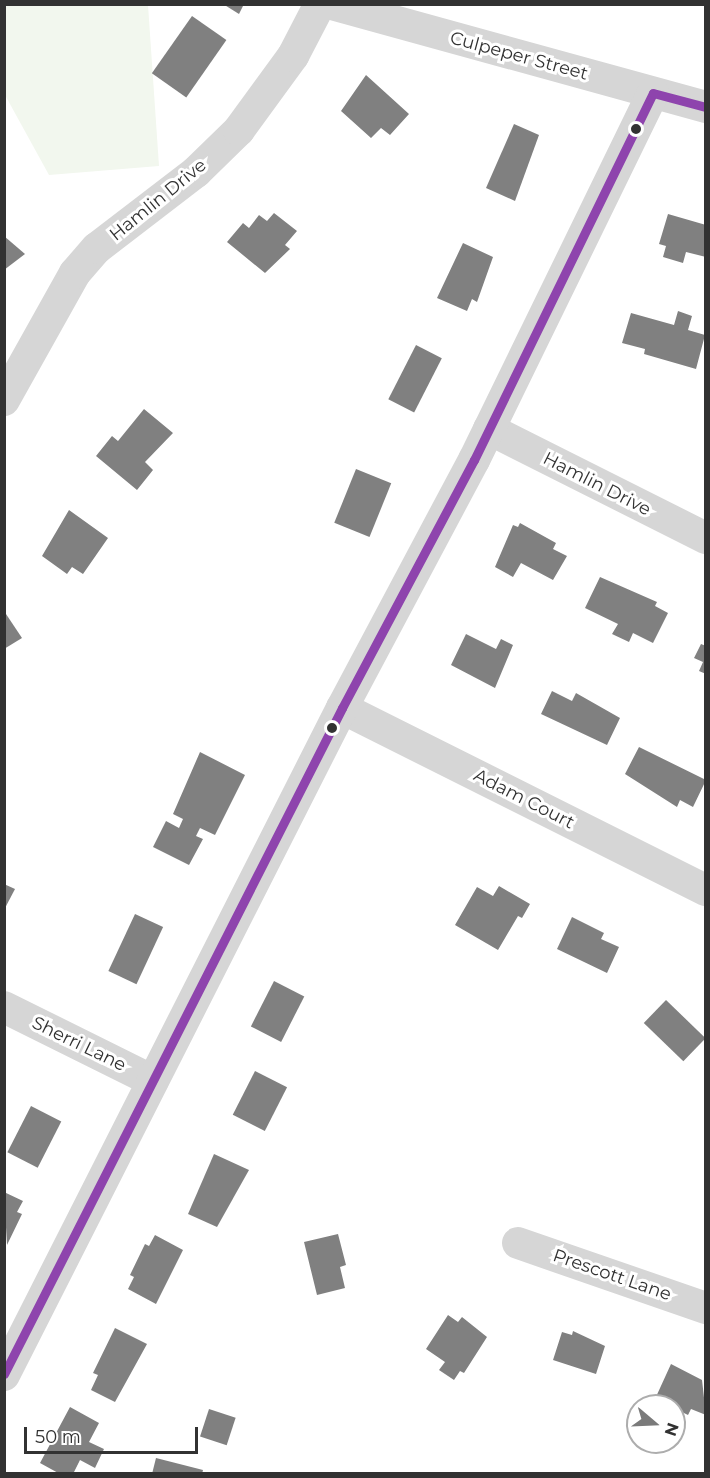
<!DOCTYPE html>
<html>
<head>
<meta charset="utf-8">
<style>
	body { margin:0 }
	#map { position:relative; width:710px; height:1478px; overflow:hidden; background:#fff; font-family:Montserrat,sans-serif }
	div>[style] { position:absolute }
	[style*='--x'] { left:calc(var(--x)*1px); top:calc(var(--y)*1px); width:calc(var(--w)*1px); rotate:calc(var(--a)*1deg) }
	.green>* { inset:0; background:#f2f7ee }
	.building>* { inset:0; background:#808080; transform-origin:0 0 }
	.minor>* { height:32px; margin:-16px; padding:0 16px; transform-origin:16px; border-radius:16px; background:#d6d6d6 }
	.bus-1>* { height:9px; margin:-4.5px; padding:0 4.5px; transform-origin:4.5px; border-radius:4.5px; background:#8e44ad }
	.dots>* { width:16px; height:16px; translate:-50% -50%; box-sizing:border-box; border:3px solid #fff; border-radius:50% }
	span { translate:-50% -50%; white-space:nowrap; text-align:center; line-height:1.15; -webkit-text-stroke:6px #fff; paint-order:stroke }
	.street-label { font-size:18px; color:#323232 }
	.frame { position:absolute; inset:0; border:6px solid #323232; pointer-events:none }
	.north { position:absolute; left:626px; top:1394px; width:60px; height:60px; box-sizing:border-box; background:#fff; border:2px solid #adadad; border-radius:50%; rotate:109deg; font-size:16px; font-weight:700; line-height:24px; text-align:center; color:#323232 }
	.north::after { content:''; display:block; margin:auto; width:21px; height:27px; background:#7a7a7a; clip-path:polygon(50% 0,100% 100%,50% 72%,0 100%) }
	.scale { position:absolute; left:24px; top:1427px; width:174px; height:27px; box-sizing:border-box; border:3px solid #323232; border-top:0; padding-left:8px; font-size:18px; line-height:21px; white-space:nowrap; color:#323232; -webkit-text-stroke:4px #fff; paint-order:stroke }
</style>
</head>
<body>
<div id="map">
	<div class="green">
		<div style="clip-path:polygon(4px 5px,148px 5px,159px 166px,49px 175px,5px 95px)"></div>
	</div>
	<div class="building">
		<div style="clip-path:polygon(223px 4px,244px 4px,239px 14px)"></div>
		<div style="left:192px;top:16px;width:42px;height:70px;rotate:35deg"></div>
		<div style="clip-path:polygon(366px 75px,409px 114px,390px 135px,381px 128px,371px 138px,341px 111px)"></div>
		<div style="clip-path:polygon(514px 124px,539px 135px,515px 201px,486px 188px)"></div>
		<div style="clip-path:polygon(274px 213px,297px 231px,285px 245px,290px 249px,265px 273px,227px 242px,243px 223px,249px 228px,259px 215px,267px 221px)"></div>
		<div style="clip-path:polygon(668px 214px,706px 225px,706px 257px,686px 252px,683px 263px,663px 257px,666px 246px,659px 244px)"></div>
		<div style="clip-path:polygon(4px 236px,25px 254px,4px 270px)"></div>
		<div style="clip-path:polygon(463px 243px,493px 257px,477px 302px,472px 299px,467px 311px,437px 298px)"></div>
		<div style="clip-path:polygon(678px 311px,692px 316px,688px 330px,705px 335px,696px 369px,644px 354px,645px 349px,622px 343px,631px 313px,674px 325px)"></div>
		<div style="left:416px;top:345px;width:29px;height:61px;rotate:27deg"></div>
		<div style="clip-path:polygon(144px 409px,173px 433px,145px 462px,153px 470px,137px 490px,96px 456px,112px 436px,118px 441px)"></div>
		<div style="left:356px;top:469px;width:38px;height:58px;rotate:22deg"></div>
		<div style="clip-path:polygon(69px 510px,108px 538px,83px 574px,72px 567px,67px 574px,42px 556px)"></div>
		<div style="clip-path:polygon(520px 523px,556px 543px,553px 549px,567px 556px,553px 580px,521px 563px,513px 577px,495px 567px,513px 525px,518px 527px)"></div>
		<div style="clip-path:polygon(600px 577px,657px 602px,655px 606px,668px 613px,653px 643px,633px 633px,629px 642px,612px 634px,618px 624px,585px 608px)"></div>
		<div style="clip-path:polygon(4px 611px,22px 638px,4px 649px)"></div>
		<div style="clip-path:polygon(466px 634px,496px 649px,501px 639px,513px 645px,495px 688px,451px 665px)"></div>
		<div style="clip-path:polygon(701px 644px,706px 646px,706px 674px,699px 671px,703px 662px,694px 658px)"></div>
		<div style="clip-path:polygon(552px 691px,572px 701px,576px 693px,620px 718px,607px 745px,541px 714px)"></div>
		<div style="clip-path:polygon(639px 747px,706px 780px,693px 807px,680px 800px,677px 807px,625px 774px)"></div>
		<div style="clip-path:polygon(200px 752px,245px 775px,215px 835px,200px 828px,196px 836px,203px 839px,189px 865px,153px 847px,166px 821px,179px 828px,183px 819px,173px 814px)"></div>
		<div style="clip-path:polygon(4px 884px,15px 889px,4px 910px)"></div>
		<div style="clip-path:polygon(499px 886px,530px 904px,522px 918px,518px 916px,498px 950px,455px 925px,477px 887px,493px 896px)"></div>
		<div style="left:135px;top:914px;width:31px;height:63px;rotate:25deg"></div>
		<div style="clip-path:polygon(572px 917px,604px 933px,601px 939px,619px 947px,607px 973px,557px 949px)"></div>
		<div style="left:274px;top:981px;width:34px;height:51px;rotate:27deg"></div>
		<div style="left:666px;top:1000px;width:55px;height:32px;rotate:44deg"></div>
		<div style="left:255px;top:1071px;width:36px;height:49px;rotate:27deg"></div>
		<div style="left:31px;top:1106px;width:34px;height:52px;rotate:27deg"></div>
		<div style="clip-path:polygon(214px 1154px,249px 1170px,217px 1227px,188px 1214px)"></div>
		<div style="clip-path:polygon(4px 1192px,23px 1201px,17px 1212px,22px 1214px,7px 1245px)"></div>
		<div style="clip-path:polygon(338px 1234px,346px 1265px,340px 1267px,345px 1288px,317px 1295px,304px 1242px)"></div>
		<div style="clip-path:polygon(155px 1235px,183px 1250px,156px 1304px,128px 1289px,134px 1277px,130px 1275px,145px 1244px,149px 1246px)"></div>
		<div style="clip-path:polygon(448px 1315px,458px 1322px,462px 1317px,487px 1337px,464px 1373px,460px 1371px,454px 1380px,439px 1370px,445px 1362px,426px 1349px)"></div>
		<div style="clip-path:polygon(115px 1328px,147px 1344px,115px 1402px,91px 1390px,98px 1375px,93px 1373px)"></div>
		<div style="clip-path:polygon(573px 1331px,605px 1346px,596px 1374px,553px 1360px,562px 1332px,572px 1335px)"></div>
		<div style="clip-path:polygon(671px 1364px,702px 1380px,706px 1415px,691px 1409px,688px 1415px,655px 1399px)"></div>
		<div style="clip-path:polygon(70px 1407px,99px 1423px,89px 1442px,104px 1449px,95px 1468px,80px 1460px,73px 1474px,60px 1474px,40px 1463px)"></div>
		<div style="left:209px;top:1409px;width:28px;height:29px;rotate:18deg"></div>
		<div style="clip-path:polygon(156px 1458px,203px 1470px,202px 1474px,152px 1474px)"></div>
	</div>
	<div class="minor">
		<div style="--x:332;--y:4;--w:388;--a:15.4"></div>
		<div style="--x:4;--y:400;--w:145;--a:-60.8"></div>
		<div style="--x:75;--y:273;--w:33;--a:-49"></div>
		<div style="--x:97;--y:248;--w:125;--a:-37.5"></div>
		<div style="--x:196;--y:172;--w:60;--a:-44.3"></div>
		<div style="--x:239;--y:130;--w:92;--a:-53.9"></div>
		<div style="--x:293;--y:56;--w:59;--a:-62.6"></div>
		<div style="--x:489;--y:429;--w:243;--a:26.7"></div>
		<div style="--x:342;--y:708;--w:407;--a:26.6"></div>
		<div style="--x:4;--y:1007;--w:166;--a:26.4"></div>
		<div style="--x:518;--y:1243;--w:199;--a:19.1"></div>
		<div style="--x:4;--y:1375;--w:748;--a:-63.13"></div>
		<div style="--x:342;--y:708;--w:281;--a:-62"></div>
		<div style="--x:474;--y:460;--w:408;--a:-64"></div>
	</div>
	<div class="bus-1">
		<div style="--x:4;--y:1374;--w:747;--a:-63.09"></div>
		<div style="--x:342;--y:708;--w:281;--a:-62"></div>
		<div style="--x:474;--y:460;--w:408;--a:-64"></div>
		<div style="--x:653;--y:93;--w:55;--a:14.8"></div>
	</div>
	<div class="dots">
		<div style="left:636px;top:129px;background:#323232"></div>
		<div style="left:332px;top:728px;background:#323232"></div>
	</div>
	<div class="street-label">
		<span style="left:519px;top:56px;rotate:15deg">Culpeper Street</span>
		<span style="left:158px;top:200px;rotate:-39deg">Hamlin Drive</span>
		<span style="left:597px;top:484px;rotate:27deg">Hamlin Drive</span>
		<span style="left:524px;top:799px;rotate:27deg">Adam Court</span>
		<span style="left:79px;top:1044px;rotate:26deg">Sherri Lane</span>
		<span style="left:612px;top:1275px;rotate:19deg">Prescott Lane</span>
	</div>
	<div class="frame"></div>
	<div class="north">N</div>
	<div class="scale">50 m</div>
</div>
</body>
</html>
